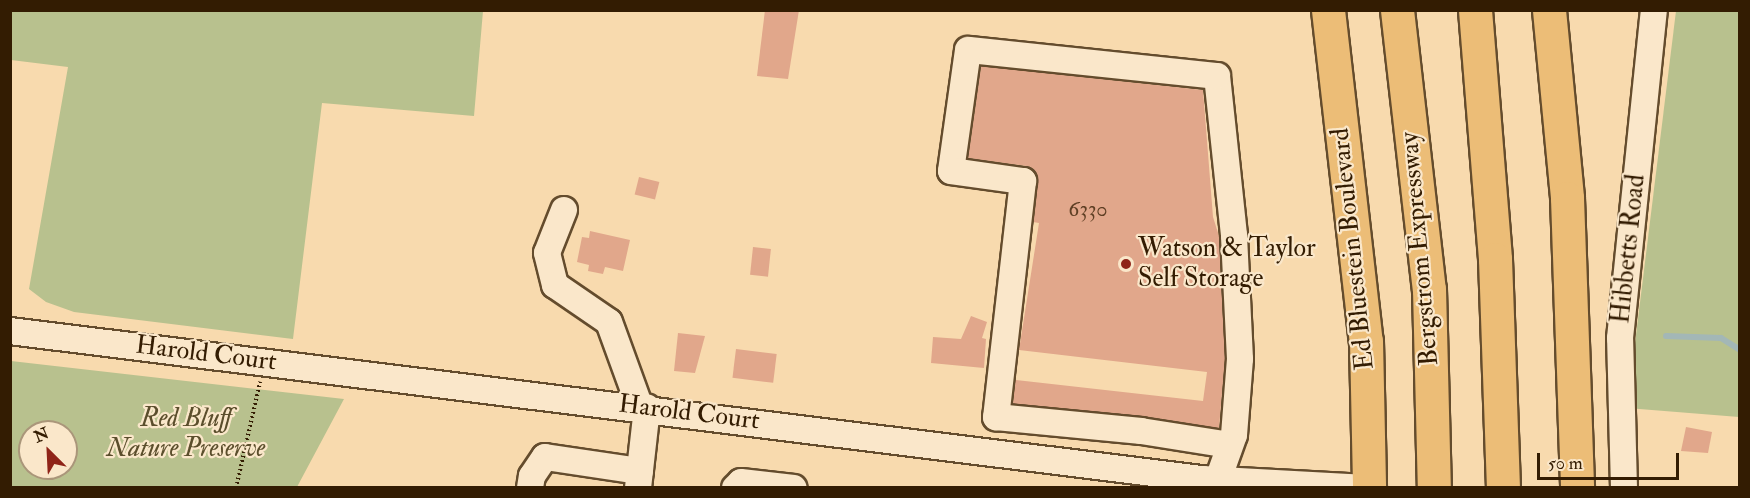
<!DOCTYPE html>
<html>
<head>
<meta charset="utf-8">
<style>
	body { margin:0 }
	#map { position:relative; width:1750px; height:498px; overflow:hidden; background:#f8daae; font-family:"IM FELL Double Pica",serif }
	div>[style] { position:absolute }
	[style*='--x'] { left:calc(var(--x)*1px); top:calc(var(--y)*1px); width:calc(var(--w)*1px); rotate:calc(var(--a)*1deg) }
	.green>* { inset:0; background:#b8c18e }
	.stream>* { height:6px; margin:-3px; padding:0 3px; transform-origin:3px; border-radius:3px; background:#a3b7b6 }
	.building>* { inset:0; background:#e1a78b; transform-origin:0 0 }
	.path>* { height:4px; margin-top:-2px; transform-origin:0; background:repeating-linear-gradient(90deg,#331c02 0 1.5px,transparent 0 4.5px) }
	.roads { filter:drop-shadow(2px 0 #644c2d) drop-shadow(-2px 0 #644c2d) drop-shadow(0 2px #644c2d) drop-shadow(0 -2px #644c2d) }
	.minor>* { height:26px; margin:-13px; padding:0 13px; transform-origin:13px; border-radius:13px; background:#fae7ca }
	.major>* { height:33px; margin:-16.5px; padding:0 16.5px; transform-origin:16.5px; border-radius:16.5px; background:#ecbd77 }
	.highway>* { height:33px; margin:-16.5px; padding:0 16.5px; transform-origin:16.5px; border-radius:16.5px; background:#ecbd77 }
	.dots>* { width:16px; height:16px; translate:-50% -50%; box-sizing:border-box; border:3px solid #fae7ca; border-radius:50% }
	span { translate:-50% -50%; white-space:nowrap; text-align:center; line-height:1.15; -webkit-text-stroke:4.5px #fae7ca; paint-order:stroke }
	.number-label { font-size:22px; color:#5e3f24 }
	.number-label span { -webkit-text-stroke-width:0 }
	.poi-label { font-size:26px; color:#331c02 }
	.left { translate:0 -50%; text-align:left }
	.street-label { font-size:26px; color:#331c02 }
	.park-label { font-size:26px; color:#5b4e2c; font-style:italic }
	.frame { position:absolute; inset:0; border:12px solid #331c02; pointer-events:none }
	.north { position:absolute; left:18px; top:420px; width:60px; height:60px; box-sizing:border-box; background:#fae7ca; border:2px solid #aa967a; border-radius:50%; rotate:336deg; font-size:16px; font-weight:700; line-height:24px; text-align:center; color:#331c02 }
	.north::after { content:''; display:block; margin:auto; width:21px; height:27px; background:#8f2418; clip-path:polygon(50% 0,100% 100%,50% 72%,0 100%) }
	.scale { position:absolute; left:1537px; top:453px; width:142px; height:27px; box-sizing:border-box; border:3px solid #331c02; border-top:0; padding-left:8px; font-size:18px; line-height:21px; white-space:nowrap; color:#331c02; -webkit-text-stroke:4px #fae7ca; paint-order:stroke }
</style>
</head>
<body>
<div id="map">
	<div class="green">
		<div style="clip-path:polygon(11px 10px,483px 11px,474px 116px,322px 103px,293px 339px,74px 312px,46px 302px,29px 289px,68px 67px,11px 60px)"></div>
		<div style="clip-path:polygon(1676px 11px,1739px 11px,1739px 417px,1627px 408px)"></div>
		<div style="clip-path:polygon(evenodd,11px 361px,151px 377px,344px 399px,297px 487px,11px 487px,11px 361px,30px 432px,66px 432px,66px 468px,30px 468px,30px 432px)"></div>
	</div>
	<div class="stream">
		<div style="--x:1666;--y:336;--w:55;--a:2.1"></div>
		<div style="--x:1721;--y:338;--w:22;--a:32"></div>
	</div>
	<div class="building">
		<div style="clip-path:polygon(765px 10px,799px 10px,788px 79px,757px 76px)"></div>
		<div style="clip-path:polygon(981px 66px,1203px 90px,1213px 217px,1219px 236px,1225px 359px,1219px 428px,1013px 404px,1015px 380px,1203px 401px,1207px 372px,1019px 350px,1039px 223px,1033px 222px,1038px 182px,1026px 166px,968px 158px)"></div>
		<div style="left:639px;top:177px;width:21px;height:18px;rotate:14deg"></div>
		<div style="clip-path:polygon(590px 231px,630px 240px,623px 271px,605px 267px,603px 274px,588px 271px,589px 265px,577px 262px,582px 237px,589px 238px)"></div>
		<div style="left:753px;top:247px;width:18px;height:28px;rotate:6deg"></div>
		<div style="clip-path:polygon(971px 316px,987px 322px,982px 338px,986px 339px,984px 368px,931px 363px,933px 337px,961px 339px)"></div>
		<div style="clip-path:polygon(678px 333px,705px 336px,695px 373px,674px 371px)"></div>
		<div style="left:736px;top:349px;width:41px;height:29px;rotate:7deg"></div>
		<div style="clip-path:polygon(1686px 427px,1712px 432px,1708px 453px,1681px 451px)"></div>
	</div>
	<div class="path">
		<div style="--x:236;--y:488;--w:109;--a:-77.2"></div>
	</div>
	<div class="roads">
		<div class="minor">
			<div style="--x:564;--y:210;--w:46;--a:111.6"></div>
			<div style="--x:547;--y:253;--w:33;--a:76"></div>
			<div style="--x:555;--y:285;--w:65;--a:34.4"></div>
			<div style="--x:609;--y:322;--w:90;--a:70"></div>
			<div style="--x:10;--y:331;--w:1201;--a:7.08"></div>
			<div style="--x:1202;--y:479;--w:165;--a:3.1"></div>
			<div style="--x:530;--y:488;--w:12;--a:-81"></div>
			<div style="--x:532;--y:476;--w:23;--a:-56"></div>
			<div style="--x:545;--y:457;--w:96;--a:8.4"></div>
			<div style="--x:638;--y:488;--w:81;--a:-83.6"></div>
			<div style="--x:735;--y:488;--w:8;--a:-45"></div>
			<div style="--x:741;--y:482;--w:53;--a:6.5"></div>
			<div style="--x:1215;--y:488;--w:56;--a:-70.3"></div>
			<div style="--x:1234;--y:435;--w:76;--a:-85.5"></div>
			<div style="--x:1240;--y:359;--w:124;--a:-92.8"></div>
			<div style="--x:1234;--y:235;--w:160;--a:-96.1"></div>
			<div style="--x:1217;--y:76;--w:250;--a:-174"></div>
			<div style="--x:968;--y:50;--w:122;--a:98"></div>
			<div style="--x:951;--y:171;--w:73;--a:7.9"></div>
			<div style="--x:1023;--y:181;--w:238;--a:96.5"></div>
			<div style="--x:996;--y:417;--w:146;--a:5.5"></div>
			<div style="--x:1141;--y:431;--w:89;--a:9"></div>
			<div style="--x:1624;--y:488;--w:150;--a:-91.5"></div>
			<div style="--x:1620;--y:338;--w:330;--a:-84.1"></div>
		</div>
		<div class="major">
			<div style="--x:1328;--y:10;--w:333;--a:83.5"></div>
			<div style="--x:1366;--y:341;--w:147;--a:88.8"></div>
			<div style="--x:1549;--y:10;--w:189;--a:84.5"></div>
			<div style="--x:1567;--y:198;--w:290;--a:88"></div>
		</div>
		<div class="highway">
			<div style="--x:1397;--y:10;--w:281;--a:83.5"></div>
			<div style="--x:1429;--y:289;--w:199;--a:88.6"></div>
			<div style="--x:1475;--y:10;--w:250;--a:85.4"></div>
			<div style="--x:1495;--y:259;--w:229;--a:88"></div>
		</div>
	</div>
	<div class="dots">
		<div style="left:1126px;top:264px;background:#8f2418"></div>
	</div>
	<div class="number-label">
		<span style="left:1088px;top:210px">6330</span>
	</div>
	<div class="poi-label">
		<span class="left" style="left:1138px;top:264px">Watson &amp; Taylor<br>Self Storage</span>
	</div>
	<div class="street-label">
		<span style="left:1353px;top:249px;rotate:-96deg">Ed Bluestein Boulevard</span>
		<span style="left:1420px;top:249px;rotate:-95deg">Bergstrom Expressway</span>
		<span style="left:1629px;top:249px;rotate:-84deg">Hibbetts Road</span>
		<span style="left:206px;top:354px;rotate:7deg">Harold Court</span>
		<span style="left:689px;top:413px;rotate:7deg">Harold Court</span>
	</div>
	<div class="park-label">
		<span style="left:186px;top:434px">Red Bluff<br>Nature Preserve</span>
	</div>
	<div class="frame"></div>
	<div class="north">N</div>
	<div class="scale">50 m</div>
</div>
</body>
</html>
